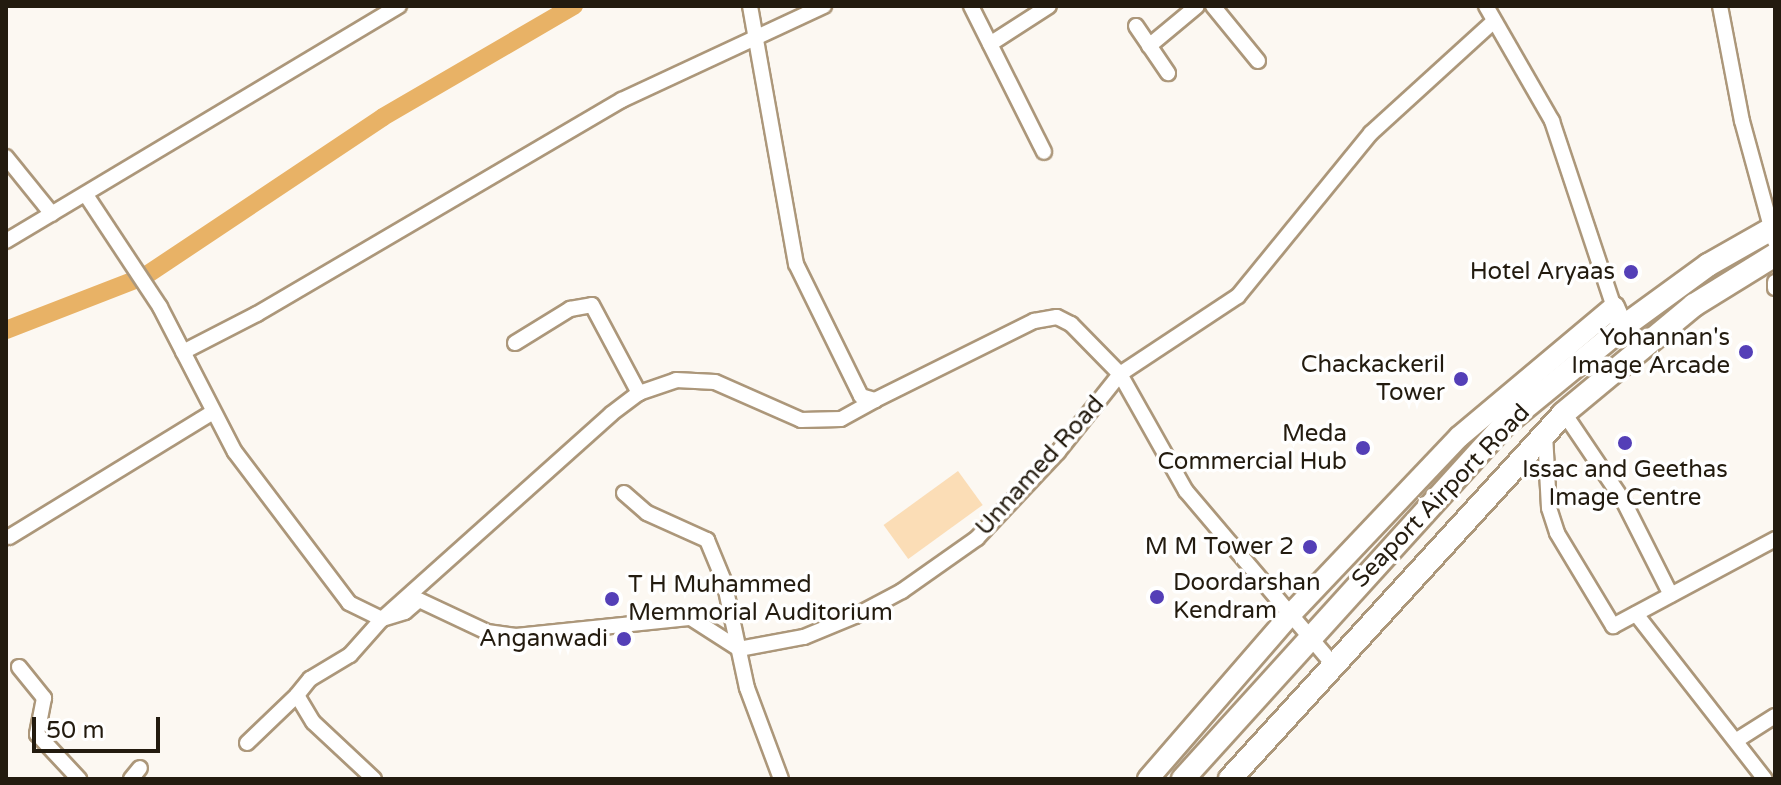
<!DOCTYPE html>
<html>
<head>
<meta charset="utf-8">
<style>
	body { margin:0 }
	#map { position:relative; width:1781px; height:785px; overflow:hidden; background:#fcf8f2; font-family:"Varela Round",sans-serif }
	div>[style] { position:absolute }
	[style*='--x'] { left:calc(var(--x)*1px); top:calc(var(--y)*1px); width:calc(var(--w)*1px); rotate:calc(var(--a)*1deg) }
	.green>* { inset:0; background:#fbddb6; transform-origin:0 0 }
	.canal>* { height:18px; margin:-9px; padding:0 9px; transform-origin:9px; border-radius:9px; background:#e8b266 }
	.roads { filter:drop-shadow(2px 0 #ac977a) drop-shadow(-2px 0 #ac977a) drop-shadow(0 2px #ac977a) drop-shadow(0 -2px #ac977a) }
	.street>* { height:14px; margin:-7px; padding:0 7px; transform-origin:7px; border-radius:7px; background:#fff }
	.secondary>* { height:20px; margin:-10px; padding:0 10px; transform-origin:10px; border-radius:10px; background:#fff }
	.primary>* { height:22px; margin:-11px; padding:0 11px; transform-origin:11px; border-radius:11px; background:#fff }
	.dots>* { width:22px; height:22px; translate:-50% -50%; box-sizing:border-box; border:4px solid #fff; border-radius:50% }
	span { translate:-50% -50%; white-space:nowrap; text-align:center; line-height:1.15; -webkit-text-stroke:7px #fff; paint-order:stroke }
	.poi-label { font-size:24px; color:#231b0f }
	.right { translate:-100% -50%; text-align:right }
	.left { translate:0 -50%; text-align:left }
	.street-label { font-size:24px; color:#231b0f }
	.frame { position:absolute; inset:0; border:8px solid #231b0f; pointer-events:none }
	.scale { position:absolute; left:32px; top:717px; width:128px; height:36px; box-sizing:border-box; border:4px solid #231b0f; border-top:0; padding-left:10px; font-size:24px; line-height:28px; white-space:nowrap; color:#231b0f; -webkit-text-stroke:6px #fff; paint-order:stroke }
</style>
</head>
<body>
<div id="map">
	<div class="green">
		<div style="left:958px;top:471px;width:42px;height:92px;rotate:54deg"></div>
	</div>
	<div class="canal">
		<div style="--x:6;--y:330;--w:149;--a:-21.2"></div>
		<div style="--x:145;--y:276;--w:286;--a:-33.7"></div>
		<div style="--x:383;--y:117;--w:221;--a:-30.2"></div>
	</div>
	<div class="roads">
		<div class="street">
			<div style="--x:750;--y:6;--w:262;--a:79.9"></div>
			<div style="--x:796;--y:264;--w:147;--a:63.8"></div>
			<div style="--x:861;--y:396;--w:15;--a:16"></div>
			<div style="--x:875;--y:400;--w:178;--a:-26.4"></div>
			<div style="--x:1034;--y:321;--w:23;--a:-10"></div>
			<div style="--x:1057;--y:317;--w:16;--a:27"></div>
			<div style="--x:1071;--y:324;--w:70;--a:45.6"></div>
			<div style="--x:1120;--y:374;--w:134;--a:60.6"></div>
			<div style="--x:1186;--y:491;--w:226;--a:49.7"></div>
			<div style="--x:971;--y:6;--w:163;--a:63.4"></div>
			<div style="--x:1213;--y:6;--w:71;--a:50.7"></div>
			<div style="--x:1486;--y:6;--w:133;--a:60.1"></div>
			<div style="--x:1552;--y:121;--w:196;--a:71.6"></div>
			<div style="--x:1720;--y:6;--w:117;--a:79.2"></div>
			<div style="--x:1742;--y:121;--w:125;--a:74.7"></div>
			<div style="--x:1136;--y:26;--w:57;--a:55.8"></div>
			<div style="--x:990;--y:44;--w:70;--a:-32.8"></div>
			<div style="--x:1149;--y:46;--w:62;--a:-39.8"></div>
			<div style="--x:6;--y:157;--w:73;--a:51.1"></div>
			<div style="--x:86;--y:195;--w:134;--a:56.5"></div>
			<div style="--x:160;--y:307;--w:163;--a:62.7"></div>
			<div style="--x:235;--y:452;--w:189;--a:52.9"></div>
			<div style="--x:349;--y:603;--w:37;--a:26"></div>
			<div style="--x:382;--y:619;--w:24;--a:-17"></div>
			<div style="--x:405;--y:612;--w:18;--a:-41"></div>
			<div style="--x:419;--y:600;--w:75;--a:25.2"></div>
			<div style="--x:487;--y:632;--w:29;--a:8"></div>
			<div style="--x:516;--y:636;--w:176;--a:-5.9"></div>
			<div style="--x:691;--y:618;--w:57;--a:32.9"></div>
			<div style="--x:739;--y:649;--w:66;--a:-10.5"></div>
			<div style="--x:804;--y:637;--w:55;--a:-22.4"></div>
			<div style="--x:855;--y:616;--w:53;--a:-28"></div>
			<div style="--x:902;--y:591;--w:92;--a:-35.2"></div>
			<div style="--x:977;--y:538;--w:118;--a:-46.7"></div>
			<div style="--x:1058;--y:452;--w:100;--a:-51.5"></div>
			<div style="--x:1120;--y:374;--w:141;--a:-33.5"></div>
			<div style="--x:1238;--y:296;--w:210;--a:-50.8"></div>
			<div style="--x:1371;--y:133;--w:164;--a:-42.3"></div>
			<div style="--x:6;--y:241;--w:458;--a:-30.9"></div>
			<div style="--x:1775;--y:282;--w:6;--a:90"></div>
			<div style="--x:515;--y:343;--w:65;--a:-31.7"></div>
			<div style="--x:570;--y:309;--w:22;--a:-10"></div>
			<div style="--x:592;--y:305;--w:100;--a:61.9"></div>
			<div style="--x:183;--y:352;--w:83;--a:-27.2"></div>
			<div style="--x:257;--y:314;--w:423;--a:-30.4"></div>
			<div style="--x:622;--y:100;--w:223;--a:-25"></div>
			<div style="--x:1564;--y:413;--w:107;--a:56"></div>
			<div style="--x:1624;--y:502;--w:104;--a:63.2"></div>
			<div style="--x:1545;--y:434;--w:74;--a:86.9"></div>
			<div style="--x:1549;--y:508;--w:26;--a:72"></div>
			<div style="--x:1557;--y:533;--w:109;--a:58.9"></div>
			<div style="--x:1613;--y:626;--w:184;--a:-28.2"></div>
			<div style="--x:624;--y:493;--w:30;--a:41"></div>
			<div style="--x:647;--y:513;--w:66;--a:24.2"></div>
			<div style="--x:707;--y:540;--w:44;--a:67.5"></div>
			<div style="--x:724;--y:581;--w:109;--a:77.9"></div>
			<div style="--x:747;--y:688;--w:97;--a:69.5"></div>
			<div style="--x:9;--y:537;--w:239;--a:-31.5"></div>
			<div style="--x:1636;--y:614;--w:209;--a:52"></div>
			<div style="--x:19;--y:667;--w:40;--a:51"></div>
			<div style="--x:44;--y:698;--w:37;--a:101"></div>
			<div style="--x:37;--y:734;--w:62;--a:47"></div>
			<div style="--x:1737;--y:740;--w:45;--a:-32.3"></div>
			<div style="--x:247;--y:743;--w:69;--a:-43.8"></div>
			<div style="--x:131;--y:779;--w:14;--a:-51"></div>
			<div style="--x:374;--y:779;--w:83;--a:-136.9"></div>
			<div style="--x:313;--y:722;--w:31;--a:-121"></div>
			<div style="--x:297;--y:695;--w:21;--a:-51"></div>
			<div style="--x:310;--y:679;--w:47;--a:-31"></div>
			<div style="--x:350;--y:655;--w:48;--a:-48.4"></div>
			<div style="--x:382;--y:619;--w:307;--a:-41.8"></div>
			<div style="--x:611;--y:414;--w:35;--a:-37"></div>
			<div style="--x:639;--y:393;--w:39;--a:-19"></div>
			<div style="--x:676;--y:380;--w:39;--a:3"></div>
			<div style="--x:715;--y:382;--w:94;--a:23.8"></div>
			<div style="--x:801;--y:420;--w:40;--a:-1.4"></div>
			<div style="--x:841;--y:419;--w:39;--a:-29"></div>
		</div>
		<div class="secondary">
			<div style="--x:1148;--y:779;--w:217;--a:-49.1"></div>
			<div style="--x:1290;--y:615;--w:245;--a:-46.5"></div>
			<div style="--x:1459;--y:437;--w:202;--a:-40"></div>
			<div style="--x:1614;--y:307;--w:22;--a:66"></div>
		</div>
		<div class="primary">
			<div style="--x:1183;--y:779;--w:479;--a:-47.8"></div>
			<div style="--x:1505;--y:424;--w:153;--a:-39.4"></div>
			<div style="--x:1623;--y:327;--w:105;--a:-36.1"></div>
			<div style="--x:1708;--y:265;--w:77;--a:-29.6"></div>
			<div style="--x:1230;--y:779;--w:495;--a:-47.6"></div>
			<div style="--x:1564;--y:413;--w:169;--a:-39.7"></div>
			<div style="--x:1694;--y:305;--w:95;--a:-31.7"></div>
		</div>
	</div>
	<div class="dots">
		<div style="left:1631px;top:272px;background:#543fb7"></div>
		<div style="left:1746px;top:352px;background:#543fb7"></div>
		<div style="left:1461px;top:379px;background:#543fb7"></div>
		<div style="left:1625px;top:443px;background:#543fb7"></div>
		<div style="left:1363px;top:448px;background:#543fb7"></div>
		<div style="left:1310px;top:547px;background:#543fb7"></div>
		<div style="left:1157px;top:597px;background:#543fb7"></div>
		<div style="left:612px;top:599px;background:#543fb7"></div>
		<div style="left:624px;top:639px;background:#543fb7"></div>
	</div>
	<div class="poi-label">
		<span class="right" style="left:1615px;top:272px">Hotel Aryaas</span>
		<span class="right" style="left:1730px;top:352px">Yohannan's<br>Image Arcade</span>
		<span class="right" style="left:1445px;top:379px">Chackackeril<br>Tower</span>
		<span class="right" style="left:1347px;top:448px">Meda<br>Commercial Hub</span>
		<span style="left:1625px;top:484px">Issac and Geethas<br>Image Centre</span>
		<span class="right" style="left:1294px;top:547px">M M Tower 2</span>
		<span class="left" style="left:1173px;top:597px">Doordarshan<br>Kendram</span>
		<span class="left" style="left:628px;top:599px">T H Muhammed<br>Memmorial Auditorium</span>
		<span class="right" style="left:608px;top:639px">Anganwadi</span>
	</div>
	<div class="street-label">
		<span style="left:1040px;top:466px;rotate:-48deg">Unnamed Road</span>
		<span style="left:1441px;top:496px;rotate:-46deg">Seaport Airport Road</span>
	</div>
	<div class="frame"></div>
	<div class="scale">50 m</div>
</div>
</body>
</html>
